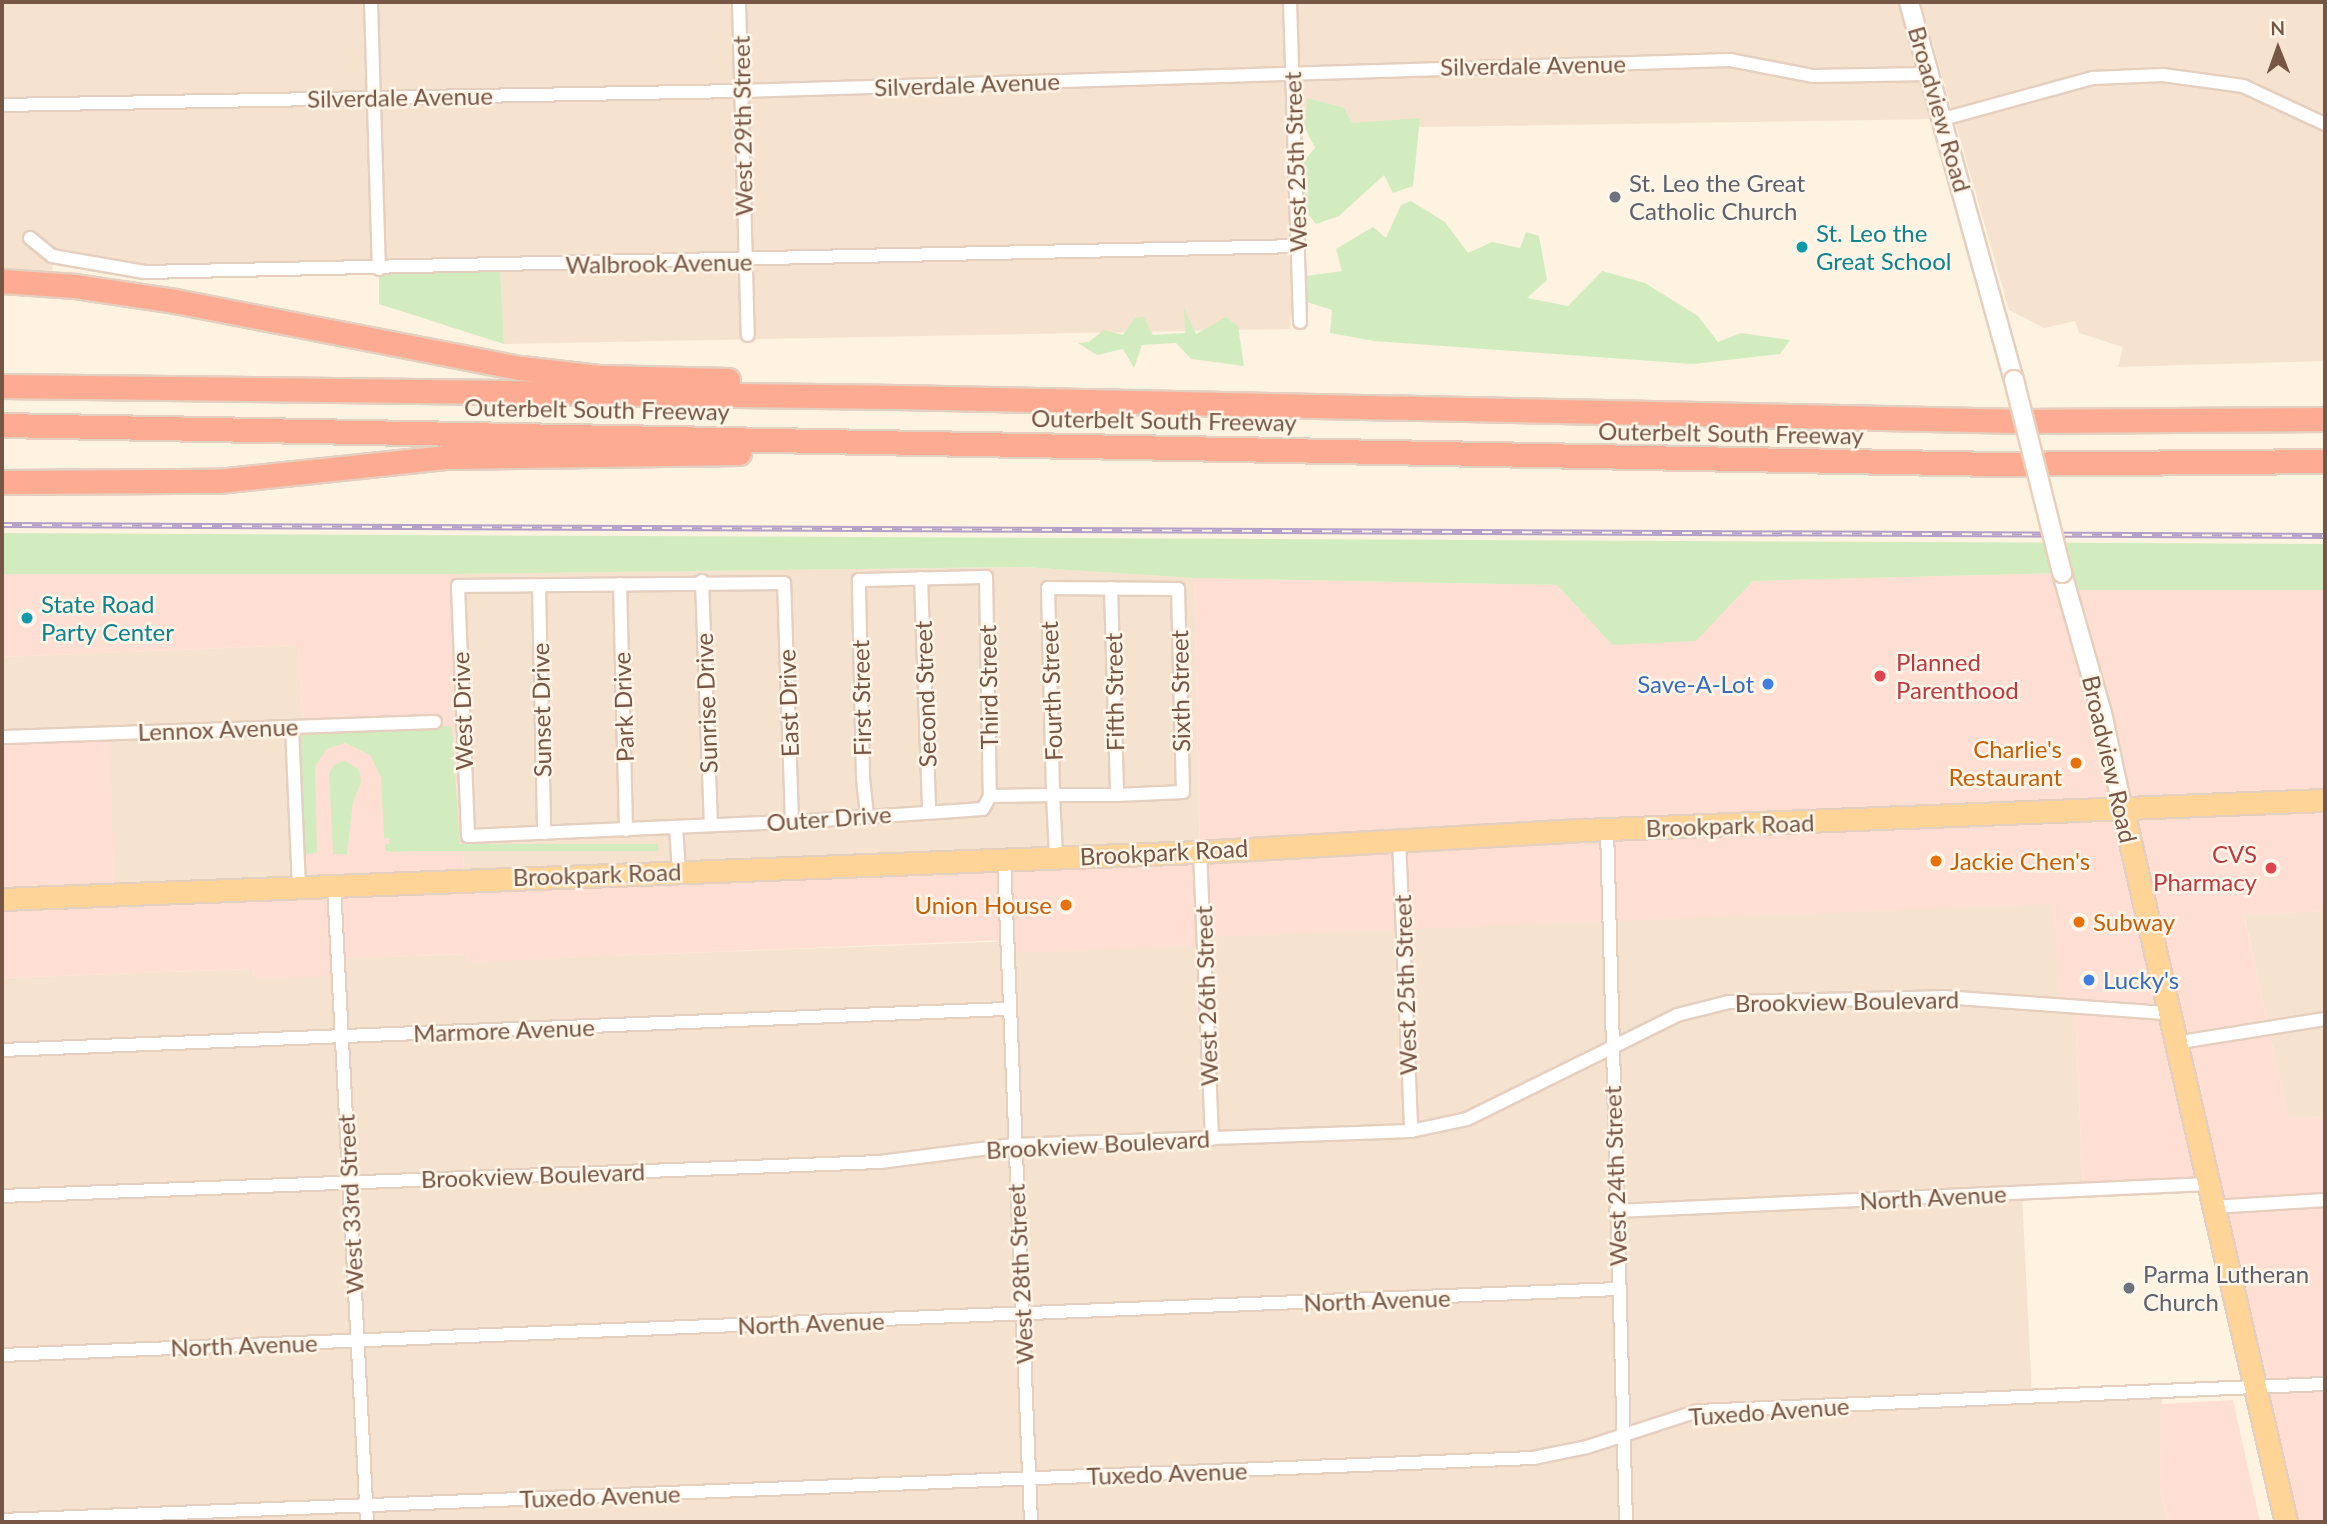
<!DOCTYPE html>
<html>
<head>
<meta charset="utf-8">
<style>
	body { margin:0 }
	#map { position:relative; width:2327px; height:1524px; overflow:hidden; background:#fef2e1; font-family:Lato,sans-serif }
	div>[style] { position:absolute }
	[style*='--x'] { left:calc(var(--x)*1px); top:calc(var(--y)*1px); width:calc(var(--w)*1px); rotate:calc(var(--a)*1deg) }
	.residential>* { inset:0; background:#f6e3cf }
	.commercial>* { inset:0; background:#ffdfd4 }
	.green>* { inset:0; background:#d3ecbf; transform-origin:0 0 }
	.roads { filter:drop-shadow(2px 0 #e5cfbf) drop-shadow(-2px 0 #e5cfbf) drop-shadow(0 2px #e5cfbf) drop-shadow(0 -2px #e5cfbf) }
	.minor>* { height:12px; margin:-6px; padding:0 6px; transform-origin:6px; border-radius:6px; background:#fff }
	.secondary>* { height:18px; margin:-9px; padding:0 9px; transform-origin:9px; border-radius:9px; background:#fff }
	.primary>* { height:21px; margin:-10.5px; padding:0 10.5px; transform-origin:10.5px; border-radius:10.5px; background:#ffd497 }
	.motorway>* { height:23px; margin:-11.5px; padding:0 11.5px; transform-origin:11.5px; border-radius:11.5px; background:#fdab93 }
	.rail>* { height:6px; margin-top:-3px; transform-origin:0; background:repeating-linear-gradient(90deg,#fff6e9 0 10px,#b49fc8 0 20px); box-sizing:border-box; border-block:2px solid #b49fc8 }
	.bridges { filter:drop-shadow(2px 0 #ead0bc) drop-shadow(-2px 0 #ead0bc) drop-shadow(0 2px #ead0bc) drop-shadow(0 -2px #ead0bc) }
	.secondary-bridge>* { height:18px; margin:-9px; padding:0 9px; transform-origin:9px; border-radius:9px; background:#fff }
	.dots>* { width:19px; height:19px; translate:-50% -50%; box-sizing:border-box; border:4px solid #fff6e9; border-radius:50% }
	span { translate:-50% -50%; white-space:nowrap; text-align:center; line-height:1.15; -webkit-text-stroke:5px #fff6e9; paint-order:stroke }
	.street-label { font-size:24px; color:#775646 }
	.worship-label { font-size:24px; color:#5b616d }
	.left { translate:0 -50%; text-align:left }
	.culture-label { font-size:24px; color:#0d838f }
	.health-label { font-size:24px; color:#be3a42 }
	.right { translate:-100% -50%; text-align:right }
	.shop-label { font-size:24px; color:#366cbe }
	.food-label { font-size:24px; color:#c56008 }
	.frame { position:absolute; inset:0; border:4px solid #775646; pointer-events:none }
	.north { position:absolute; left:2243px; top:14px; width:70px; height:70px; -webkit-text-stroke:5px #fff6e9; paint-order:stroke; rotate:359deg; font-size:19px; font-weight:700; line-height:28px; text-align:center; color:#775646 }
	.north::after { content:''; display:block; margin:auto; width:24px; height:32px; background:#775646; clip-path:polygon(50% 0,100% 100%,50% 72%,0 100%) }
</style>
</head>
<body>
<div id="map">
	<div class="residential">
		<div style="clip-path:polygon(2px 2px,1909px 2px,1943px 119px,1294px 129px,1297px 246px,1290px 329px,504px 344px,500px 267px,145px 272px,52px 257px,53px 284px,2px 281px)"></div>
		<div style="clip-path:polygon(1921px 2px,2325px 2px,2325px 361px,2118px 367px,2123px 347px,2079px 333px,2075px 321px,2044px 328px,2009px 310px)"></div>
		<div style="clip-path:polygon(1023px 567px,1194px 578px,1200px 852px,464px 880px,454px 574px)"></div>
		<div style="clip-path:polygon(298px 645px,303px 726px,299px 886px,115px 894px,2px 737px,2px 657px)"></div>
		<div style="clip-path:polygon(2055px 903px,2075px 1006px,2083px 1190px,2022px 1193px,2032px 1396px,2162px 1391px,2160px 1488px,2168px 1522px,2px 1522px,2px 978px,252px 969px,253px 977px,337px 959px,467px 954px,468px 961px)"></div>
		<div style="clip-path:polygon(2325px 911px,2325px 1117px,2288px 1119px,2244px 914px)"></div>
	</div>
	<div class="commercial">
		<div style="clip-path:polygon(2062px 573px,2067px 590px,2325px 590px,2325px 911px,2244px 915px,2288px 1118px,2325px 1117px,2325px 1522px,2286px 1522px,2208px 1184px,2083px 1190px,2075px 1006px,2060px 1005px,2053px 904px,1204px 937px,1204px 946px,1006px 953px,1005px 940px,468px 962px,467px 954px,337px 959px,337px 976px,253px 978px,252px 969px,2px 978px,2px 737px,108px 733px,115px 893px,298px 886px,303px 726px,298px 645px,2px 657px,2px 574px,454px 574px,464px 879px,1200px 852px,1194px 578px,1557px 585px,1612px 645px,1753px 581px)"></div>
		<div style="clip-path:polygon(2233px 1400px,2260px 1522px,2168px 1522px,2160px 1488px,2161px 1404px)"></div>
	</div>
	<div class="green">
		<div style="clip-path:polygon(1307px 98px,1344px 108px,1352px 123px,1420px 118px,1413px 186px,1393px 193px,1384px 175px,1339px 216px,1316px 224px,1304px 209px,1304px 161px,1315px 148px,1305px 128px)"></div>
		<div style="clip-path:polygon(1411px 201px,1445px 222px,1468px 253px,1492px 242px,1520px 248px,1526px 232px,1539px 236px,1547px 280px,1527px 298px,1568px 306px,1602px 271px,1645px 283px,1698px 316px,1718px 342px,1741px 333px,1790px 340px,1780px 354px,1693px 364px,1374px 341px,1330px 333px,1332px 310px,1307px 302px,1306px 276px,1342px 271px,1336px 249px,1373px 227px,1386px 238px,1401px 205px)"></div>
		<div style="clip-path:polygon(500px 267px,504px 344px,379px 304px,379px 269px)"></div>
		<div style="clip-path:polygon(1184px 308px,1196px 334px,1226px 317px,1238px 326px,1244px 366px,1191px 359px,1176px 343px,1142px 345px,1134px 368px,1123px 349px,1097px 355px,1078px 343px,1089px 342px,1104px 330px,1123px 335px,1135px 318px,1144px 317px,1153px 335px,1185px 333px)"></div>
		<div style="clip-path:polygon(2px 533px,2325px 544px,2325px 590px,2067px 590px,2062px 573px,1753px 581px,1696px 641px,1612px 645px,1557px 585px,1194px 578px,1023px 567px,454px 574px,2px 574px)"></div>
		<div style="clip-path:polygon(452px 726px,460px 849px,390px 852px,389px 838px,384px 838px,381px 777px,370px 755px,345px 743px,327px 749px,315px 766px,317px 852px,299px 856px,294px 733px)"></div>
		<div style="clip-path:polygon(345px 761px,359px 769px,361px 782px,353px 802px,347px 854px,333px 854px,329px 773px,335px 764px)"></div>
		<div style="left:658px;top:844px;width:7px;height:273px;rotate:90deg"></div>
	</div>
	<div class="roads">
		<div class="minor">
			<div style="--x:371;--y:2;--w:267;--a:88.3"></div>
			<div style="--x:739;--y:2;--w:333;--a:88.5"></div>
			<div style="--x:1290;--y:2;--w:320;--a:88.2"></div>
			<div style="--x:2;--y:105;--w:739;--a:-1.09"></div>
			<div style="--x:741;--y:91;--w:989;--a:-1.8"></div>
			<div style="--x:1730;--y:60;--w:85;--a:10.9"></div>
			<div style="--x:1813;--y:76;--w:117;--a:-1"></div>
			<div style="--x:1943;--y:119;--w:156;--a:-15.3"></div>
			<div style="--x:2093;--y:78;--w:70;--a:-2.5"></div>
			<div style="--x:2163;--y:75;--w:81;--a:7.8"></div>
			<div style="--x:2243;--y:86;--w:90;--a:24.9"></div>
			<div style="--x:30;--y:238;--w:28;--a:39"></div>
			<div style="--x:52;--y:256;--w:94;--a:9.8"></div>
			<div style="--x:145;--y:272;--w:1152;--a:-1.29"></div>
			<div style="--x:921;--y:578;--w:232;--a:88"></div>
			<div style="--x:702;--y:581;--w:244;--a:87.9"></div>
			<div style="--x:620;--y:584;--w:246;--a:88.6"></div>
			<div style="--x:539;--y:586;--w:247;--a:88.8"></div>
			<div style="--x:1111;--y:588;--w:207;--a:88.3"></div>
			<div style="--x:292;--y:727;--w:159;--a:87.5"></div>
			<div style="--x:2;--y:737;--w:433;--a:-2"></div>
			<div style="--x:867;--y:816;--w:38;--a:-96"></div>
			<div style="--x:863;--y:778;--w:198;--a:-91.2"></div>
			<div style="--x:859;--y:580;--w:127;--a:-1.4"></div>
			<div style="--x:986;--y:577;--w:219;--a:89"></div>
			<div style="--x:792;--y:822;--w:239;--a:-91.9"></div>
			<div style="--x:784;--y:583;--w:326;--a:179.5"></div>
			<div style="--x:458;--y:586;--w:250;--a:87.7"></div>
			<div style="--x:468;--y:836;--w:324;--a:-2.5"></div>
			<div style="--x:792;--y:822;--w:191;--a:-3.9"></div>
			<div style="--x:983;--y:809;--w:15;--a:-62"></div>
			<div style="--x:990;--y:796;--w:63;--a:-0.9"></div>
			<div style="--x:1053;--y:795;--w:64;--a:0"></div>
			<div style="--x:1117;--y:795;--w:66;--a:-2.6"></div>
			<div style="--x:1183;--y:792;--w:203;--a:-91.4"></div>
			<div style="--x:1178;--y:589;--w:130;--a:-179.6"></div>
			<div style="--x:1048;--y:588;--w:207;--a:88.6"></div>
			<div style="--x:1053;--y:795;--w:62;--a:87.2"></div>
			<div style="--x:676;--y:827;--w:44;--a:86.1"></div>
			<div style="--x:1607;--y:829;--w:693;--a:88.43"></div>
			<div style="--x:1399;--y:839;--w:292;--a:87.6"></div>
			<div style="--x:1200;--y:852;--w:287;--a:87.6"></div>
			<div style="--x:1004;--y:858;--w:665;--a:87.67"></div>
			<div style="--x:334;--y:886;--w:637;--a:87.03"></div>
			<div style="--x:2175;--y:1043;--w:152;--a:-9.1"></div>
			<div style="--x:2;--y:1050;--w:1006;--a:-2.34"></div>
			<div style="--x:2;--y:1196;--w:879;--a:-2.22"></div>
			<div style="--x:880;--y:1162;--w:134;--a:-7.3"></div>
			<div style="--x:1013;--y:1145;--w:398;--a:-2"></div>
			<div style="--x:1411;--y:1131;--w:57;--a:-12.1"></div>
			<div style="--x:1467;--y:1119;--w:234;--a:-26.3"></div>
			<div style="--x:1677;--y:1015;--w:54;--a:-14"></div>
			<div style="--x:1729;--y:1002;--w:214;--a:-1.3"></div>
			<div style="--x:1943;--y:997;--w:226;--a:4.1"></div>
			<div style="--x:2213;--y:1207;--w:112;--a:-3.6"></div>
			<div style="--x:1616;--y:1211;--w:593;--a:-2.61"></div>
			<div style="--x:2;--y:1355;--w:1618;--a:-2.34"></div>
			<div style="--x:2;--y:1520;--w:1532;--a:-2.32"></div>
			<div style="--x:1533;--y:1458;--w:55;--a:-11.5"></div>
			<div style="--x:1587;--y:1447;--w:117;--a:-18"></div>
			<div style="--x:1698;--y:1411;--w:628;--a:-2.47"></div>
		</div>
		<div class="secondary">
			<div style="--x:1909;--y:2;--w:392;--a:74.5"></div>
			<div style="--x:2062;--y:573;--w:146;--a:74.1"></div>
			<div style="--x:2102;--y:713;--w:100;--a:77.9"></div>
		</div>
		<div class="primary">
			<div style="--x:2123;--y:811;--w:729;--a:77.09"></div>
			<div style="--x:2;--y:899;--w:1199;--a:-2.25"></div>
			<div style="--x:1200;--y:852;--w:385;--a:-3.3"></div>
			<div style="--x:1584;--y:830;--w:742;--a:-2.32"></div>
		</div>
		<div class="motorway">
			<div style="--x:2;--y:281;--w:73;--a:3.9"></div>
			<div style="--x:75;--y:286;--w:101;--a:8.5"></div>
			<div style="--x:175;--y:301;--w:352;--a:11"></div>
			<div style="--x:521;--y:368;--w:80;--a:6.5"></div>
			<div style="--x:600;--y:377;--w:128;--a:1.3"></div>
			<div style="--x:2;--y:386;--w:896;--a:0.7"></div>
			<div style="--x:898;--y:397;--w:1124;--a:1.22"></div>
			<div style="--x:2022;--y:421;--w:303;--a:-0.4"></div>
			<div style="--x:2;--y:425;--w:1987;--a:1.12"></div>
			<div style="--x:1989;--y:464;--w:336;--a:-0.5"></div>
			<div style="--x:2;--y:482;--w:216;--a:-0.3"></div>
			<div style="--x:218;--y:481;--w:228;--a:-6"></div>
			<div style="--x:445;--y:457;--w:294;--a:-0.8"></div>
		</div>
	</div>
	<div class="rail">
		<div style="--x:2;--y:525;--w:2323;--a:0.27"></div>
	</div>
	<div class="bridges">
		<div class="secondary-bridge">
			<div style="--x:2014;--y:380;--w:199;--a:76"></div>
		</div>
	</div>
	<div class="dots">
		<div style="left:1615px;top:197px;background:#6b7280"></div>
		<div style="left:1802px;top:247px;background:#0f9aa8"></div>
		<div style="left:27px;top:618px;background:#0f9aa8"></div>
		<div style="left:1880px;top:676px;background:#e0444e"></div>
		<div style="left:1768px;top:684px;background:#3f7fe0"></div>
		<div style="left:2076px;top:763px;background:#e8710a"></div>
		<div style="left:1936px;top:861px;background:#e8710a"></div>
		<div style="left:2271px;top:868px;background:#e0444e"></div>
		<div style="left:1066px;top:905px;background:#e8710a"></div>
		<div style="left:2079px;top:922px;background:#e8710a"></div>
		<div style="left:2089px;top:980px;background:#3f7fe0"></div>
		<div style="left:2129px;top:1288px;background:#6b7280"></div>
	</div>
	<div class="street-label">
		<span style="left:1533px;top:65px;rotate:-1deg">Silverdale Avenue</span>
		<span style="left:967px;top:84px;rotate:-2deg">Silverdale Avenue</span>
		<span style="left:400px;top:97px;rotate:-1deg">Silverdale Avenue</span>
		<span style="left:1940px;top:109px;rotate:74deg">Broadview Road</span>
		<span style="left:742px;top:126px;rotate:-91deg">West 29th Street</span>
		<span style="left:1295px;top:162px;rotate:-92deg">West 25th Street</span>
		<span style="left:659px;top:263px;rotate:-1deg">Walbrook Avenue</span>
		<span style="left:597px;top:409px;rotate:1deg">Outerbelt South Freeway</span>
		<span style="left:1164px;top:420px;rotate:1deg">Outerbelt South Freeway</span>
		<span style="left:1731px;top:433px;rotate:1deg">Outerbelt South Freeway</span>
		<span style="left:988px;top:687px;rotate:-91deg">Third Street</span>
		<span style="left:1051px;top:691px;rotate:-92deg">Fourth Street</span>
		<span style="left:1180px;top:691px;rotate:-91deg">Sixth Street</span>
		<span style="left:1114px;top:692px;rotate:-91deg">Fifth Street</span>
		<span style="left:925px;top:694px;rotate:-92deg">Second Street</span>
		<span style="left:861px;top:698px;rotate:-91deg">First Street</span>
		<span style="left:706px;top:703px;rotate:-92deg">Sunrise Drive</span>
		<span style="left:788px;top:703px;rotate:-92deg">East Drive</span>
		<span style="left:623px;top:707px;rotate:-92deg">Park Drive</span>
		<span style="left:541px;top:710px;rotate:-91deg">Sunset Drive</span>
		<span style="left:462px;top:711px;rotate:-92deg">West Drive</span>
		<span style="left:218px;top:729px;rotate:-2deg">Lennox Avenue</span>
		<span style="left:2110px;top:759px;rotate:77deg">Broadview Road</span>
		<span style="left:829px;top:818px;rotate:-4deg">Outer Drive</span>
		<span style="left:1730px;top:825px;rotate:-2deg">Brookpark Road</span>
		<span style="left:1164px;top:852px;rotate:-3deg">Brookpark Road</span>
		<span style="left:597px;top:874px;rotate:-2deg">Brookpark Road</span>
		<span style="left:1405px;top:985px;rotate:-92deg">West 25th Street</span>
		<span style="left:1206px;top:996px;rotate:-92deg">West 26th Street</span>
		<span style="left:1847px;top:1001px;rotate:-1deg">Brookview Boulevard</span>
		<span style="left:504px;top:1030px;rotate:-2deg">Marmore Avenue</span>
		<span style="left:1098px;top:1144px;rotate:-3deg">Brookview Boulevard</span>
		<span style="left:533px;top:1175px;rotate:-2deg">Brookview Boulevard</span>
		<span style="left:1615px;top:1176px;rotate:-92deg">West 24th Street</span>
		<span style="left:1933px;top:1197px;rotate:-3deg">North Avenue</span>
		<span style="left:350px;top:1204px;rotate:-93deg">West 33rd Street</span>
		<span style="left:1020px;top:1274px;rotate:-93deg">West 28th Street</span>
		<span style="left:1377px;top:1300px;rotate:-2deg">North Avenue</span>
		<span style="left:811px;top:1323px;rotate:-2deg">North Avenue</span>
		<span style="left:244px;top:1345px;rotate:-2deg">North Avenue</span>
		<span style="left:1769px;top:1411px;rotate:-4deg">Tuxedo Avenue</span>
		<span style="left:1167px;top:1473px;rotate:-2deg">Tuxedo Avenue</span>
		<span style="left:600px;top:1496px;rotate:-2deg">Tuxedo Avenue</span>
	</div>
	<div class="worship-label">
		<span class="left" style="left:1629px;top:197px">St. Leo the Great<br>Catholic Church</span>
		<span class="left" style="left:2143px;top:1288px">Parma Lutheran<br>Church</span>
	</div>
	<div class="culture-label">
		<span class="left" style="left:1816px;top:247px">St. Leo the<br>Great School</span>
		<span class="left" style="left:41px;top:618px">State Road<br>Party Center</span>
	</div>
	<div class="health-label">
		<span class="left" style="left:1896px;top:676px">Planned<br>Parenthood</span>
		<span class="right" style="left:2257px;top:868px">CVS<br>Pharmacy</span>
	</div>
	<div class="shop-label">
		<span class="right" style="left:1754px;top:684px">Save-A-Lot</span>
		<span class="left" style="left:2103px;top:980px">Lucky's</span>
	</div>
	<div class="food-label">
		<span class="right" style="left:2062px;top:763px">Charlie's<br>Restaurant</span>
		<span class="left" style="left:1950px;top:861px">Jackie Chen's</span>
		<span class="right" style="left:1052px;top:905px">Union House</span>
		<span class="left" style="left:2093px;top:922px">Subway</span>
	</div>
	<div class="frame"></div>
	<div class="north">N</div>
</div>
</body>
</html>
